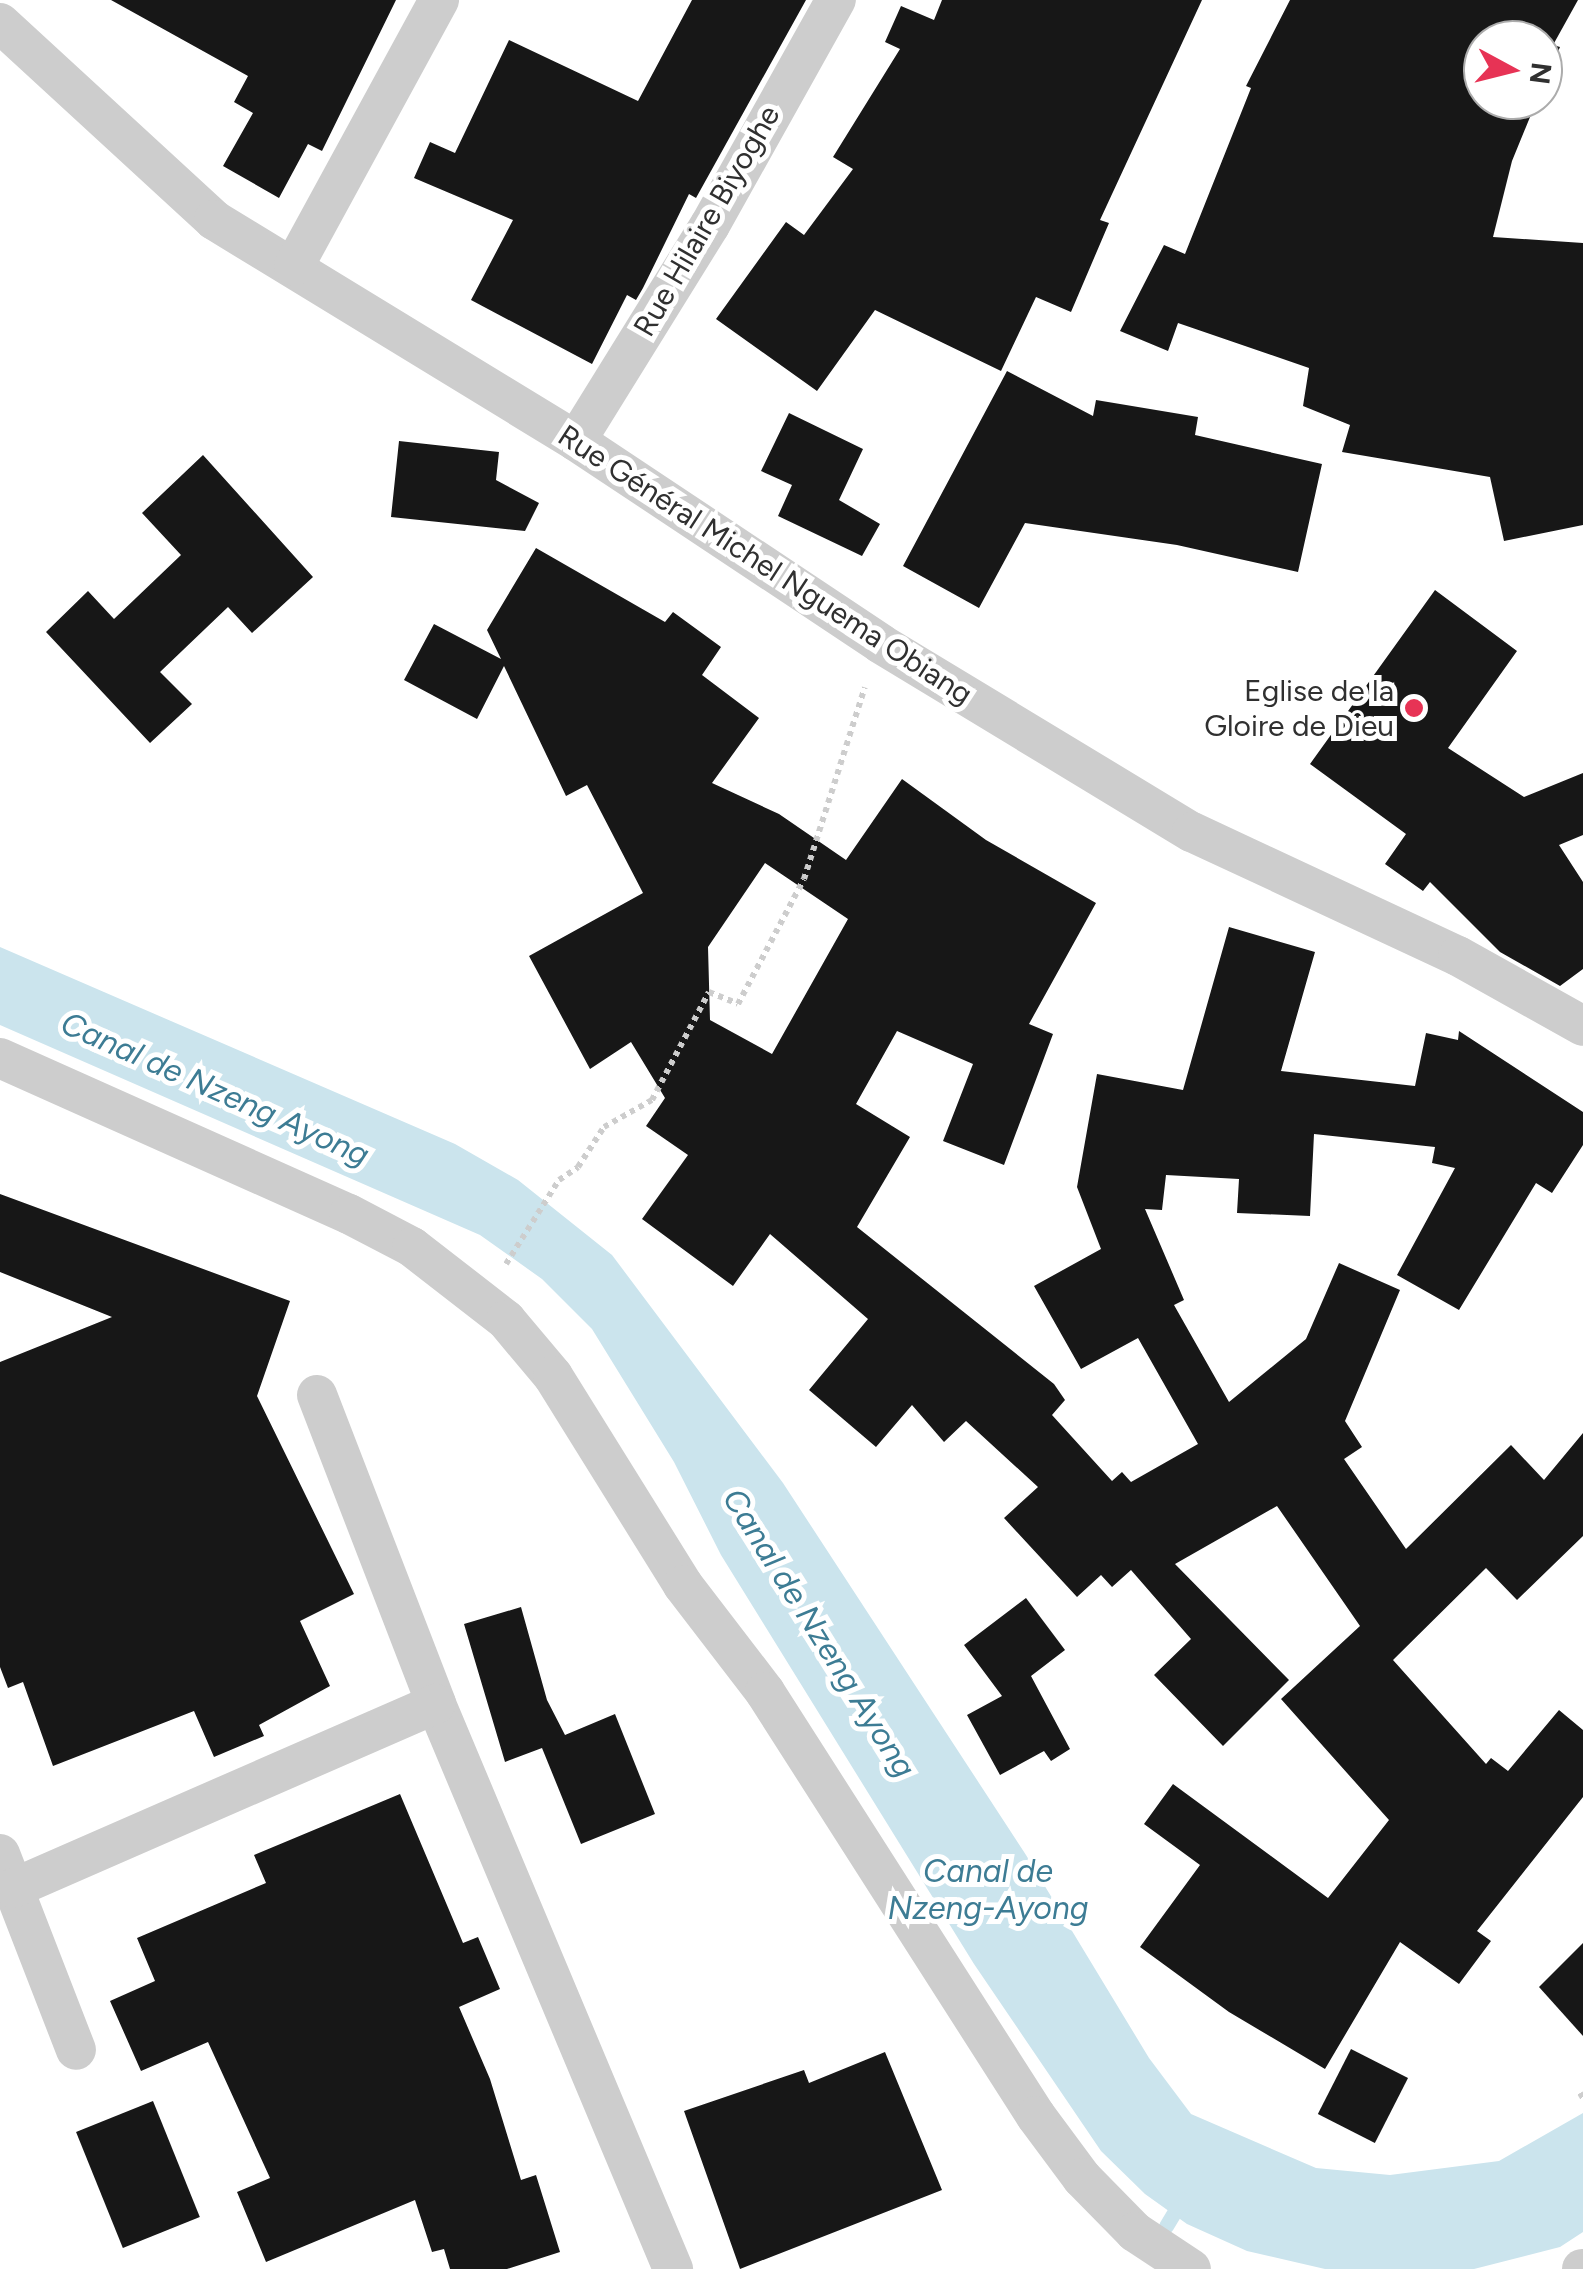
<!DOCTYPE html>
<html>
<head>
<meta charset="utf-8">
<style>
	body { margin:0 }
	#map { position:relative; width:1583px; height:2269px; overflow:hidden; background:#fff; font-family:Figtree,sans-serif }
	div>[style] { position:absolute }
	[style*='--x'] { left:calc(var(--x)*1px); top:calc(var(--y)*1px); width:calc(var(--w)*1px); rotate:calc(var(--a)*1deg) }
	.water>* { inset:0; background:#cbe4ed }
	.stream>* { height:15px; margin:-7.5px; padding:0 7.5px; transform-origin:7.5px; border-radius:7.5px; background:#cbe4ed }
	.building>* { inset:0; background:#171717; transform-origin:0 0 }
	.path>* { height:6px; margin-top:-3px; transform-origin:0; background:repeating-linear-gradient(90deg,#cdcdcd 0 5px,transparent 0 10px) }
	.street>* { height:40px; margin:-20px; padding:0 20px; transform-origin:20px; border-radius:20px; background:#cdcdcd }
	.dots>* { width:28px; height:28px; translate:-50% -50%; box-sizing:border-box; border:5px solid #fff; border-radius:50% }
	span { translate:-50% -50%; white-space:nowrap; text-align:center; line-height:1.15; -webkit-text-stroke:10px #fff; paint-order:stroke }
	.street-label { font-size:30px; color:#303030 }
	.poi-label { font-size:30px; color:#303030 }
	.right { translate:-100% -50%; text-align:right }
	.water-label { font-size:32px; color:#3d7c94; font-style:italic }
	.north { position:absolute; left:1463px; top:20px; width:100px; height:100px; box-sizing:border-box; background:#fff; border:2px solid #acacac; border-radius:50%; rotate:97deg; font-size:28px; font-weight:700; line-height:40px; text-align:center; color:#303030 }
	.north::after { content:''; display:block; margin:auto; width:35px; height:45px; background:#e73355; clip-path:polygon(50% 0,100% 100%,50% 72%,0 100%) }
</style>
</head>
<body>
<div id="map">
	<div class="water">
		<div style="clip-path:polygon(0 947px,455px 1144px,518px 1180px,612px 1255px,783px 1483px,1026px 1855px,1149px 2058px,1191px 2114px,1316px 2168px,1390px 2175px,1499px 2161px,1583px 2113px,1583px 2232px,1560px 2247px,1474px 2269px,1325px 2269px,1247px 2251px,1187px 2224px,1145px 2194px,1101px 2151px,974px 1964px,721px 1555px,674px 1462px,592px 1329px,542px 1279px,480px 1235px,0 1025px)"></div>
	</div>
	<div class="stream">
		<div style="--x:1166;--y:2226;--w:31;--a:-59"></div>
	</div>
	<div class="building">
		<div style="clip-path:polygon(111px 0,396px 0,322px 151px,308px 144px,279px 198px,223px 166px,253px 113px,234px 102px,248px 76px)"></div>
		<div style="clip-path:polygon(692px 0,806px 0,696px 198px,689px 194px,643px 288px,636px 300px,627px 295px,592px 364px,471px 300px,513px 220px,414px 178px,430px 142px,455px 153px,509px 40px,638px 101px)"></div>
		<div style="clip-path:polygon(942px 0,1202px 0,1100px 220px,1109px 223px,1071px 312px,1036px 297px,1001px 371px,875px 310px,817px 391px,716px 319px,786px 222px,804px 235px,853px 169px,833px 157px,900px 49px,885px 42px,901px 6px,934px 20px)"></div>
		<div style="clip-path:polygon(1290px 0,1578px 0,1553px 45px,1560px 47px,1543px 87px,1543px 40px,1483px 40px,1483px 100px,1537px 100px,1512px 161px,1493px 237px,1583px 243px,1583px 525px,1504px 541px,1490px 477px,1342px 452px,1350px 425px,1303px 406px,1309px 368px,1178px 323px,1168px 351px,1120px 331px,1164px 245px,1185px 254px,1251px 88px,1246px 86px)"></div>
		<div style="clip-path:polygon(1007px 371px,1093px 416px,1096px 400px,1198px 417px,1195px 435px,1322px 464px,1298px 572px,1177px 545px,1025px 523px,979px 608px,903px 566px)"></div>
		<div style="clip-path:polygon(789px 413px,863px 449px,839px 500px,880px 524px,862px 556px,778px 516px,792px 485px,761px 471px)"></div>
		<div style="clip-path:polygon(399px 441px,499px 452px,496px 480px,539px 503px,525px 531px,391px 517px)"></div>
		<div style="clip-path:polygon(203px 455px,313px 577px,252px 633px,228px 607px,160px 672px,192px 704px,150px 743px,46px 632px,88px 591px,114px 619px,181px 555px,142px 513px)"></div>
		<div style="clip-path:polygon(evenodd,536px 548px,665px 622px,673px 612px,721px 647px,702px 675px,759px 718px,712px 783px,779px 814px,846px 860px,902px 779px,986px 840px,1096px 903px,1029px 1024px,1053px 1034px,1004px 1165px,943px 1141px,973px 1064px,897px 1031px,856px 1104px,910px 1137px,857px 1227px,1054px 1384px,1065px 1400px,1052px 1415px,1112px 1481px,1122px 1472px,1131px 1482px,1198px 1444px,1138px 1338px,1081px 1369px,1034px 1286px,1101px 1249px,1077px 1187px,1097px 1074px,1183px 1090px,1229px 927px,1315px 952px,1281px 1071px,1415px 1086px,1426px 1033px,1458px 1040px,1459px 1031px,1583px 1112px,1583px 1145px,1552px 1193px,1536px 1183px,1459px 1310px,1397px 1275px,1455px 1168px,1432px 1163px,1435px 1147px,1314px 1134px,1310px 1216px,1237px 1213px,1239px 1179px,1166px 1175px,1162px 1210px,1145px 1209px,1184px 1300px,1174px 1305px,1229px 1402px,1306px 1339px,1339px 1263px,1400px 1290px,1345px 1421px,1362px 1447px,1344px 1459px,1406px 1549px,1511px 1445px,1544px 1480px,1583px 1433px,1583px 1536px,1517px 1600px,1486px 1568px,1393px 1660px,1486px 1764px,1491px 1758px,1508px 1771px,1559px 1710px,1583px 1730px,1583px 1797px,1477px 1931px,1491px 1941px,1459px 1984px,1400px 1942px,1325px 2069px,1229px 2012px,1140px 1947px,1200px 1865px,1144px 1824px,1173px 1784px,1328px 1898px,1389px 1820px,1281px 1699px,1360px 1626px,1277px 1506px,1175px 1564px,1289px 1680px,1223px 1746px,1154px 1675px,1191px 1639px,1131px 1570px,1112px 1587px,1101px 1575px,1077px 1597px,1004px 1518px,1038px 1487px,966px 1421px,944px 1442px,912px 1405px,876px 1447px,809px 1390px,868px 1319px,770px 1234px,733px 1286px,642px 1219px,688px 1155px,646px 1126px,665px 1098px,631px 1042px,590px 1069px,529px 956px,643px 893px,587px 785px,566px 796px,504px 666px,477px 719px,404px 680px,434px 624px,501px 659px,487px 630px,536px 548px,765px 863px,848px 919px,772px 1054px,710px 1020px,708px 947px,765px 863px)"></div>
		<div style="clip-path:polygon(1435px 590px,1517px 651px,1448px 748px,1524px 797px,1583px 773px,1583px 835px,1559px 845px,1583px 882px,1583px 969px,1560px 986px,1500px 952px,1430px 882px,1423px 891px,1385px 864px,1406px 834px,1310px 764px)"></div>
		<div style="clip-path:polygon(0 1194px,290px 1301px,257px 1396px,354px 1594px,300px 1621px,330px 1686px,259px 1725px,264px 1736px,214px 1757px,194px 1711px,53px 1766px,23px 1682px,8px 1688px,0 1667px,0 1362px,112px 1317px,0 1272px)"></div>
		<div style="clip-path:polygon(1026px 1598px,1065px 1650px,1031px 1676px,1070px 1749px,1051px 1761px,1044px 1751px,1000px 1775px,967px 1715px,1002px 1696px,964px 1645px)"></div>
		<div style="clip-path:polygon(521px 1607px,547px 1700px,565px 1735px,615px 1714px,655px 1814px,581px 1844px,542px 1748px,505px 1762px,464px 1624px)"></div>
		<div style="clip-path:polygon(400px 1794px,463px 1943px,478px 1937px,500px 1989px,459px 2007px,490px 2079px,521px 2180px,536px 2175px,560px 2252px,507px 2269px,450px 2269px,444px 2249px,432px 2252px,415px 2200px,266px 2262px,237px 2192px,270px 2178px,208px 2042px,141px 2071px,110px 2001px,155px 1981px,137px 1938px,266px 1883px,254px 1855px)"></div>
		<div style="clip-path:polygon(1583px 1943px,1583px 2036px,1539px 1987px)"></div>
		<div style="left:1351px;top:2049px;width:64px;height:73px;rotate:27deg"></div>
		<div style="clip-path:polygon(885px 2052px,942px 2190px,740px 2269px,684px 2111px,804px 2070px,809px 2083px)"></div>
		<div style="left:153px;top:2101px;width:125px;height:83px;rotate:68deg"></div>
	</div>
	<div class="path">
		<div style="--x:506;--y:1264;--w:99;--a:-57.8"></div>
		<div style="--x:559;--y:1180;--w:23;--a:-34"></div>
		<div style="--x:578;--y:1167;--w:48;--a:-57"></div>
		<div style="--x:604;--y:1127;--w:55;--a:-29.4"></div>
		<div style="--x:652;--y:1100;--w:122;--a:-62.2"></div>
		<div style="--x:709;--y:992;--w:31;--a:22"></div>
		<div style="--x:738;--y:1004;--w:141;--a:-62.2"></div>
		<div style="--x:804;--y:879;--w:201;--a:-72.4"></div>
		<div style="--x:1580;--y:2093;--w:6;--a:59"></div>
	</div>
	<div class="street">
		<div style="--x:0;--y:23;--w:291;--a:42.6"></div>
		<div style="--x:214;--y:220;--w:424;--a:31.4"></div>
		<div style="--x:576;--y:441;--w:366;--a:33.6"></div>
		<div style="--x:881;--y:644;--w:363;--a:31.2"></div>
		<div style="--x:1192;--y:832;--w:293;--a:25"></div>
		<div style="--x:1458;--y:956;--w:143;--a:29.2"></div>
		<div style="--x:294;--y:266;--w:303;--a:-61.4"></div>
		<div style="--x:576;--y:441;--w:254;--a:-58.2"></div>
		<div style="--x:710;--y:225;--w:258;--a:-60.8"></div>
		<div style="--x:0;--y:1058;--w:382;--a:24.1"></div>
		<div style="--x:349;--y:1214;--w:71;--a:27.6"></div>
		<div style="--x:412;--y:1247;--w:119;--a:37.8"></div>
		<div style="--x:506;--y:1320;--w:73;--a:50"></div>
		<div style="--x:553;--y:1376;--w:246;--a:58.1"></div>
		<div style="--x:683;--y:1585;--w:135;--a:52.5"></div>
		<div style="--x:765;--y:1692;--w:503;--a:57.42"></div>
		<div style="--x:1036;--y:2116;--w:77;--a:53.4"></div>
		<div style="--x:1082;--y:2178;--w:76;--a:45.5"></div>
		<div style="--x:1135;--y:2232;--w:67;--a:33.5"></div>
		<div style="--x:317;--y:1395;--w:331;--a:68.9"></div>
		<div style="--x:436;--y:1704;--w:613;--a:67.24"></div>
		<div style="--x:0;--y:1854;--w:210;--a:68.8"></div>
		<div style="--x:14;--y:1888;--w:460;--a:-23.6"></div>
		<div style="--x:1582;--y:2269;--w:1;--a:0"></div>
	</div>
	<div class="dots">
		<div style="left:1414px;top:708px;background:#e73355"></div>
	</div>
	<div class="street-label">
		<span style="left:707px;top:221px;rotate:-60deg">Rue Hilaire Biyoghe</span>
		<span style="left:765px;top:565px;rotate:33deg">Rue Général Michel Nguema Obiang</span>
	</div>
	<div class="poi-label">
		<span class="right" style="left:1394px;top:708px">Eglise de la<br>Gloire de Dieu</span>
	</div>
	<div class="water-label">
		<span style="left:215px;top:1089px;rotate:24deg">Canal de Nzeng Ayong</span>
		<span style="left:819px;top:1633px;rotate:58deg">Canal de Nzeng Ayong</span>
		<span style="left:988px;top:1890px">Canal de<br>Nzeng-Ayong</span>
	</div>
	<div class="north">N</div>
</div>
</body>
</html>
